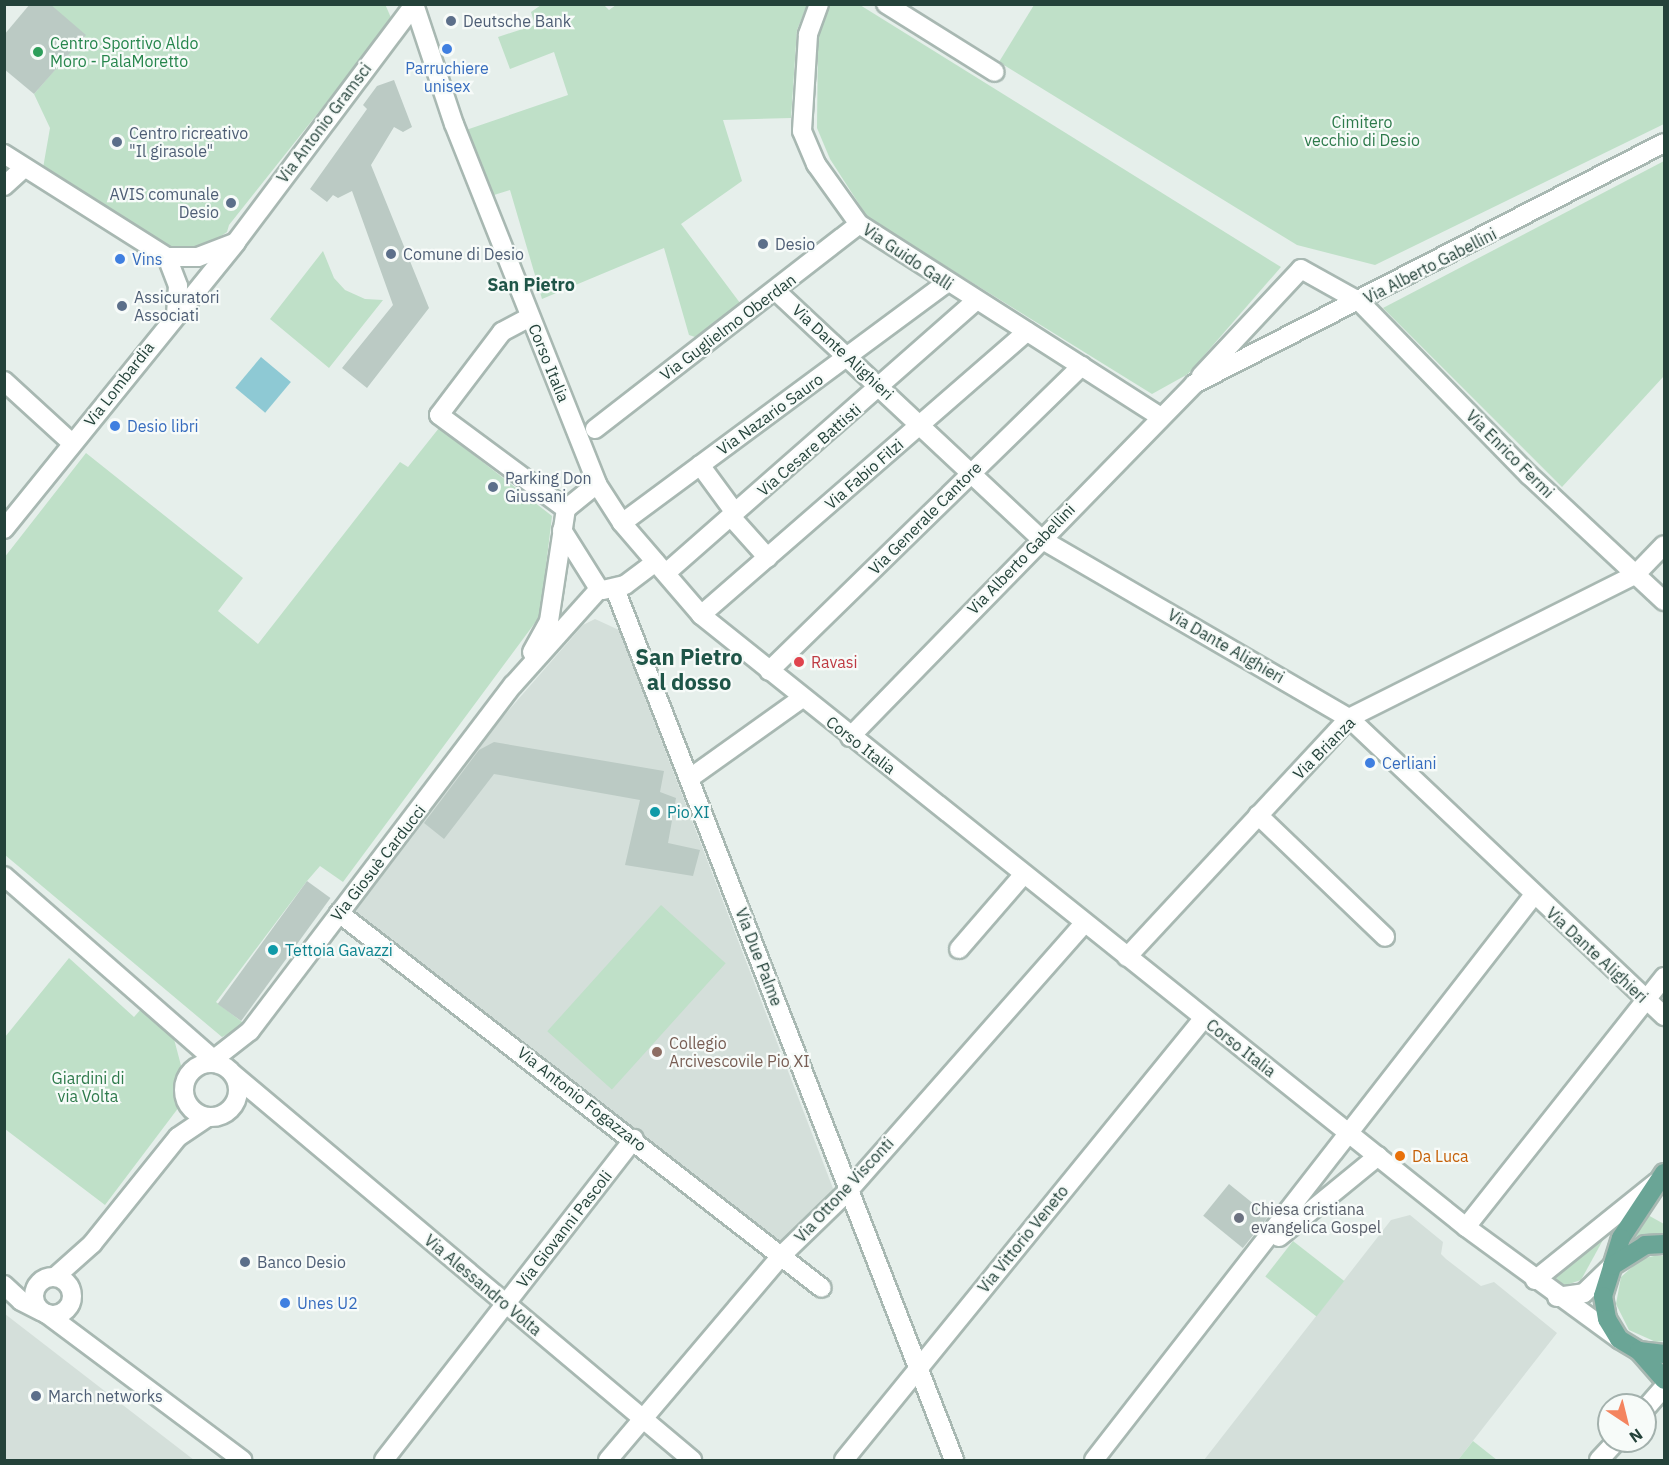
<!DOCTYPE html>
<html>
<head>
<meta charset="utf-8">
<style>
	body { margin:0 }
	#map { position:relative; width:1669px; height:1465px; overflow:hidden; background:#e6efeb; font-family:"IBM Plex Sans",sans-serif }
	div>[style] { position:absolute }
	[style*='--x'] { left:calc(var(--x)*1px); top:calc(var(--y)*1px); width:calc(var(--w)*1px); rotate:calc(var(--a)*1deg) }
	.built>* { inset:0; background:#d4dfda }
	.green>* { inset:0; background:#bfe0c8; transform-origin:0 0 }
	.water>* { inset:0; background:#8ec9d4; transform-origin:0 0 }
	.building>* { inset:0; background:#bbcac4; transform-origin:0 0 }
	.roads { filter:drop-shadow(2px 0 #a8b8b2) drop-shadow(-2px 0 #a8b8b2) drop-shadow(0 2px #a8b8b2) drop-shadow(0 -2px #a8b8b2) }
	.minor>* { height:18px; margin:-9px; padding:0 9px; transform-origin:9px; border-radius:9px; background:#fff }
	.minor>.ring { margin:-9px; padding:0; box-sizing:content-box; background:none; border:18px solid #fff; border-radius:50% }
	.major>* { height:18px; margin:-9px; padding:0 9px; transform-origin:9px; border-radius:9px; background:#6aa596 }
	.dots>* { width:16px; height:16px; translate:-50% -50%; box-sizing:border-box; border:3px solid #f7fbf9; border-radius:50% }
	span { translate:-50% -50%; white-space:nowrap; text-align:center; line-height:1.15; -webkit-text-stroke:4.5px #f7fbf9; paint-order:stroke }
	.service-label { font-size:16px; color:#4e5e75 }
	.left { translate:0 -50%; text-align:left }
	.right { translate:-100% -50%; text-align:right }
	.leisure-label { font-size:16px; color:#27864d }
	.shop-label { font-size:16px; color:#366cbe }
	.park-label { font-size:16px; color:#2d7a4b }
	.street-label { font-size:16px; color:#24423a }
	.health-label { font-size:16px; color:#be3a42 }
	.culture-label { font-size:16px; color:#0d838f }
	.education-label { font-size:16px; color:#785e54 }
	.food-label { font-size:16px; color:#c56008 }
	.worship-label { font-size:16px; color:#5b616d }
	.neighbourhood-label { font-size:18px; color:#1f5548; font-weight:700 }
	.district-label { font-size:22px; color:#1f5548; font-weight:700 }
	.frame { position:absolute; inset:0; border:6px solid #24423a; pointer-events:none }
	.north { position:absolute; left:1597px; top:1393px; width:60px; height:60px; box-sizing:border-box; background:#f7fbf9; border:2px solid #a3b1ad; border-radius:50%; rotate:145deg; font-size:16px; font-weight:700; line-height:24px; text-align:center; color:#24423a }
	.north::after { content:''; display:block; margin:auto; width:21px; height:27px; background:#f4845f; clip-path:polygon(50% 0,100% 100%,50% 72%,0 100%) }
</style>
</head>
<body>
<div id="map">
	<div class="built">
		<div style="clip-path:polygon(595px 619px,619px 630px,834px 1191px,784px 1245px,352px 914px,487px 735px,583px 625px)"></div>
		<div style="clip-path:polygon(1410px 1215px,1443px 1242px,1441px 1254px,1446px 1259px,1481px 1286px,1494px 1282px,1557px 1333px,1458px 1460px,1204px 1460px,1391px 1220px)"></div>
		<div style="clip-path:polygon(5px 1314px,194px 1460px,5px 1460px)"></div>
	</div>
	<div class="green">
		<div style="clip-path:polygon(385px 4px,392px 20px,229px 225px,227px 232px,211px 243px,193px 249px,163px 245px,43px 168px,50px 128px,34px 94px,85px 35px,50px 5px)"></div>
		<div style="clip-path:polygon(616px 5px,807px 5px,797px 30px,791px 118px,723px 120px,742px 181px,681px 224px,740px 303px,695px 337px,689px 335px,664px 248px,542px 299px,510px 190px,494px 195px,466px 130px,568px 95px,554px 52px,510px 69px,498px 37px,535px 25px,531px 12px,541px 5px,604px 5px,609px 10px)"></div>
		<div style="clip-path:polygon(830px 5px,860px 5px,1281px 267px,1188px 374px,1152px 394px,868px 218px,830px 159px,817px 128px,818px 38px)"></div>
		<div style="clip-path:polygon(1034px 5px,1664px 5px,1664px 124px,1375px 265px,1297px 245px,999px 62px)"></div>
		<div style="clip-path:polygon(1664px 161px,1664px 376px,1562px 487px,1383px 308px)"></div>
		<div style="clip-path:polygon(323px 251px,334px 278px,345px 290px,365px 299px,383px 300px,329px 368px,270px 319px)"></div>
		<div style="clip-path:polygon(439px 428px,552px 516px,540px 616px,343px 882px,320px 866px,307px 881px,216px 1002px,246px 1025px,222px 1037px,5px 855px,4px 558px,86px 453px,243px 578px,218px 611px,258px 644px,400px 462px,408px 467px)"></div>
		<div style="left:661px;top:905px;width:87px;height:170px;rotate:42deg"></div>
		<div style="clip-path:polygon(69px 958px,134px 1017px,141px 1009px,174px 1039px,183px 1073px,177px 1089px,179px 1107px,105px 1205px,5px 1129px,5px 1037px)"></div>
		<div style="clip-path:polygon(1646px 1214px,1664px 1224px,1664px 1238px,1633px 1240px)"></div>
		<div style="clip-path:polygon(1609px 1229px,1581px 1280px,1566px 1285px,1545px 1278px)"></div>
		<div style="left:1293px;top:1241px;width:65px;height:45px;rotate:38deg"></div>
		<div style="clip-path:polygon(1654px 1256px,1664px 1256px,1664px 1341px,1656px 1342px,1629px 1330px,1616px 1304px,1621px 1277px,1641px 1259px)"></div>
		<div style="clip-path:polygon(1473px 1441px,1497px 1460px,1458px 1460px)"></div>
	</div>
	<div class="water">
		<div style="left:261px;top:357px;width:39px;height:40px;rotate:40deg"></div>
	</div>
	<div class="building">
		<div style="clip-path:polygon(30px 4px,50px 4px,86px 35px,34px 94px,4px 69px,4px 35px)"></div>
		<div style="clip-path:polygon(394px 80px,412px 127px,403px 132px,394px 127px,371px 165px,429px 308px,367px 388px,342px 368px,393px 305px,352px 191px,338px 198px,333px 195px,327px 202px,310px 189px,367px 109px,363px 105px,377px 86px)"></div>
		<div style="clip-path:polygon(494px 742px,664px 771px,660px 792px,676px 798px,668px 843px,700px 850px,693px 876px,625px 865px,640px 800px,494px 774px,444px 839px,424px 823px,479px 750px)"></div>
		<div style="left:307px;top:881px;width:29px;height:152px;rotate:36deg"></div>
		<div style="left:1229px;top:1184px;width:51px;height:41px;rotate:39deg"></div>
	</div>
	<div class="roads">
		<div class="minor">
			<div style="--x:414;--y:4;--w:126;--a:71.6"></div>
			<div style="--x:454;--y:124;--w:387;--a:68.3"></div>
			<div style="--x:597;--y:484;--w:46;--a:57.3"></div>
			<div style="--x:622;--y:523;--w:121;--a:49.3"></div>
			<div style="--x:701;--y:615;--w:980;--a:38.66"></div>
			<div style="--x:1466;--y:1227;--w:190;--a:36.2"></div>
			<div style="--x:819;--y:4;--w:33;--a:110"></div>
			<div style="--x:808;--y:35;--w:96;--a:93.6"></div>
			<div style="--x:802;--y:131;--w:36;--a:67"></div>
			<div style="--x:816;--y:164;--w:74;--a:54.4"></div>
			<div style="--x:859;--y:224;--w:356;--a:32.6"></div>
			<div style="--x:886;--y:4;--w:128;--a:32"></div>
			<div style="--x:4;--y:154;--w:193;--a:32.3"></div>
			<div style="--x:167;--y:257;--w:31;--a:0"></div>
			<div style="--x:198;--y:257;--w:39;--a:-21"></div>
			<div style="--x:4;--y:186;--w:27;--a:-42"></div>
			<div style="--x:167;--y:257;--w:31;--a:69"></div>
			<div style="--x:178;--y:286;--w:26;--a:94"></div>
			<div style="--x:776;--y:291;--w:363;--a:43.1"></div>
			<div style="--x:1041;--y:539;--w:356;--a:30.2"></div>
			<div style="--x:1349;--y:718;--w:434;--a:43.4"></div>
			<div style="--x:530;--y:317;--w:32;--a:152"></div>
			<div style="--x:502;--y:332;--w:104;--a:127.2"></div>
			<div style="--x:439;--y:415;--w:158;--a:36.5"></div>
			<div style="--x:1201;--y:376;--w:146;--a:-46.9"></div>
			<div style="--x:1301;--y:269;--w:68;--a:29.2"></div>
			<div style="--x:1360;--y:302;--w:242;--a:45.7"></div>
			<div style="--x:1529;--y:475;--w:185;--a:43"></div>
			<div style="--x:4;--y:381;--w:92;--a:42.4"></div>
			<div style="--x:595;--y:429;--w:334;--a:-37.8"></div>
			<div style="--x:700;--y:465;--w:56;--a:53.7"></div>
			<div style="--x:733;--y:510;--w:9;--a:90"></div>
			<div style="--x:733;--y:519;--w:52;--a:48.1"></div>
			<div style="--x:622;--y:523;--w:403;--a:-36.5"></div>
			<div style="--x:4;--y:529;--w:369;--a:-51"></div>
			<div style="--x:236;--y:242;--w:298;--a:-53.1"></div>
			<div style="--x:562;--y:530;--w:70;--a:57.9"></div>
			<div style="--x:666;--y:573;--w:412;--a:-41.3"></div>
			<div style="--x:615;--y:589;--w:935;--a:68.73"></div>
			<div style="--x:603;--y:590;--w:23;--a:-13"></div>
			<div style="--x:625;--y:585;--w:38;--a:-37"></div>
			<div style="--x:701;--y:615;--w:432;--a:-41"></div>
			<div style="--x:532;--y:652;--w:35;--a:-61"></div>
			<div style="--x:549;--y:621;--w:113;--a:-81.4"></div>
			<div style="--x:566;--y:509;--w:40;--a:-39"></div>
			<div style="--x:769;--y:671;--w:437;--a:-44.3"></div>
			<div style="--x:850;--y:737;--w:493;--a:-45.7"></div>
			<div style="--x:1194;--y:384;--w:528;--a:-27.15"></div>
			<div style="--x:690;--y:778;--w:138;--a:-35.5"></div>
			<div style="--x:1258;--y:815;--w:176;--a:43.8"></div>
			<div style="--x:4;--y:876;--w:286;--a:41.2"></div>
			<div style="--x:339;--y:913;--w:611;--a:37.83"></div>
			<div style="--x:959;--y:949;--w:99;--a:-49.1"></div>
			<div style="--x:1127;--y:957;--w:326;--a:-47.1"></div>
			<div style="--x:1349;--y:718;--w:321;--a:-26.6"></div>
			<div style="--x:1636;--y:574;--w:40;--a:-46"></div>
			<div class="ring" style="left:184px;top:1063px;width:36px;height:36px"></div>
			<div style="--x:209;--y:1063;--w:52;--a:-38"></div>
			<div style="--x:250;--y:1031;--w:435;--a:-52.8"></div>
			<div style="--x:513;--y:685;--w:129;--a:-48.1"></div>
			<div style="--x:233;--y:1074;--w:600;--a:40.06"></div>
			<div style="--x:1466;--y:1227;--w:319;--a:-51.6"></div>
			<div style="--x:1279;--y:1237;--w:128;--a:-39.3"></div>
			<div style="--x:55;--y:1277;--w:50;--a:-41.7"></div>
			<div style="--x:92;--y:1244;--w:137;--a:-51.2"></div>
			<div style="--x:178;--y:1137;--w:34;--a:-34"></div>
			<div class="ring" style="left:34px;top:1277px;width:20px;height:20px"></div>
			<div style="--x:1535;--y:1280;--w:156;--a:-38.8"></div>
			<div style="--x:4;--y:1285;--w:23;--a:43"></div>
			<div style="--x:21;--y:1301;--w:22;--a:27"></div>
			<div style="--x:1557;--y:1297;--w:27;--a:-8"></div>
			<div style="--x:1584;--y:1293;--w:39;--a:-44"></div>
			<div style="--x:47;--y:1314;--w:244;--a:36.8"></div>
			<div style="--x:1645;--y:1409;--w:29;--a:-49"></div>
			<div style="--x:384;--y:1460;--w:407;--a:-52.1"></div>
			<div style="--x:608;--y:1460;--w:269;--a:-49.7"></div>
			<div style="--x:782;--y:1255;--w:93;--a:-44.1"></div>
			<div style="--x:849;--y:1190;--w:356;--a:-48.6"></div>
			<div style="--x:844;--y:1460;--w:569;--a:-50.85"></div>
			<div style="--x:1094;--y:1460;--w:715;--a:-52.1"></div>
			<div style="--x:1599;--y:1460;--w:26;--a:-47"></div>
		</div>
		<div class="major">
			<div style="--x:1664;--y:1173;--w:78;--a:123.5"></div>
			<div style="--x:1621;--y:1238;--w:61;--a:107.2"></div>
			<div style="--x:1603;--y:1296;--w:23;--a:80"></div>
			<div style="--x:1607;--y:1319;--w:23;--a:59"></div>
			<div style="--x:1619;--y:1339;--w:23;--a:31"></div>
			<div style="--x:1639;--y:1351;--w:25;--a:7"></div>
			<div style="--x:1612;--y:1266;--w:39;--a:-32"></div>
			<div style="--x:1645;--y:1245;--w:19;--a:-3"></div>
			<div style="--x:1639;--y:1351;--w:38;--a:49"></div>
		</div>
	</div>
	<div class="dots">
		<div style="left:451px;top:21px;background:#5c6f8a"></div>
		<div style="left:447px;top:49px;background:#3f7fe0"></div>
		<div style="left:38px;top:52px;background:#2e9e5b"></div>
		<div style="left:117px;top:142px;background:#5c6f8a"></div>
		<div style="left:231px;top:203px;background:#5c6f8a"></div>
		<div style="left:763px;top:244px;background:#5c6f8a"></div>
		<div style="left:391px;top:254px;background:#5c6f8a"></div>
		<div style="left:120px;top:259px;background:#3f7fe0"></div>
		<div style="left:122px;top:306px;background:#5c6f8a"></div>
		<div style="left:115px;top:426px;background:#3f7fe0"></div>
		<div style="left:493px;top:487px;background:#5c6f8a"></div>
		<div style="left:799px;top:662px;background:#e0444e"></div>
		<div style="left:1370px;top:763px;background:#3f7fe0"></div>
		<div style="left:655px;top:812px;background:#0f9aa8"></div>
		<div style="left:273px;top:950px;background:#0f9aa8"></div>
		<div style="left:657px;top:1052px;background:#8d6e63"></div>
		<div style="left:1400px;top:1156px;background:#e8710a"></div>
		<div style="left:1239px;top:1218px;background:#6b7280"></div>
		<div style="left:245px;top:1262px;background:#5c6f8a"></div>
		<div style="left:285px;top:1303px;background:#3f7fe0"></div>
		<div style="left:36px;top:1396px;background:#5c6f8a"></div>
	</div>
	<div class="service-label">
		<span class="left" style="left:463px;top:21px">Deutsche Bank</span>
		<span class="left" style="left:129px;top:142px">Centro ricreativo<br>"Il girasole"</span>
		<span class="right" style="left:219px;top:203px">AVIS comunale<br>Desio</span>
		<span class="left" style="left:775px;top:244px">Desio</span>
		<span class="left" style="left:403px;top:254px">Comune di Desio</span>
		<span class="left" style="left:134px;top:306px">Assicuratori<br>Associati</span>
		<span class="left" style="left:505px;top:487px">Parking Don<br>Giussani</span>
		<span class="left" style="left:257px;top:1262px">Banco Desio</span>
		<span class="left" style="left:48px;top:1396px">March networks</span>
	</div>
	<div class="leisure-label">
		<span class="left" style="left:50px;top:52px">Centro Sportivo Aldo<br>Moro - PalaMoretto</span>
	</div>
	<div class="shop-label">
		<span style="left:447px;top:77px">Parruchiere<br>unisex</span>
		<span class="left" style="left:132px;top:259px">Vins</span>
		<span class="left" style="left:127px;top:426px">Desio libri</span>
		<span class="left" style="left:1382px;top:763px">Cerliani</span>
		<span class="left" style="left:297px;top:1303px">Unes U2</span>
	</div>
	<div class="park-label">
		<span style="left:1362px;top:131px">Cimitero<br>vecchio di Desio</span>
		<span style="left:88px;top:1087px">Giardini di<br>via Volta</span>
	</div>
	<div class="street-label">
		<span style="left:324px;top:123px;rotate:-53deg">Via Antonio Gramsci</span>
		<span style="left:908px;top:257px;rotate:34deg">Via Guido Galli</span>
		<span style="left:1430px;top:266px;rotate:-27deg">Via Alberto Gabellini</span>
		<span style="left:728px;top:327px;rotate:-37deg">Via Guglielmo Oberdan</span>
		<span style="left:843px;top:352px;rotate:43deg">Via Dante Alighieri</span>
		<span style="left:549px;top:363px;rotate:68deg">Corso Italia</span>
		<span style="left:119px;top:384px;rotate:-52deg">Via Lombardia</span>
		<span style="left:770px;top:414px;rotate:-36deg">Via Nazario Sauro</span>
		<span style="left:809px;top:450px;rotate:-41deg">Via Cesare Battisti</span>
		<span style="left:1510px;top:454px;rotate:45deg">Via Enrico Fermi</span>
		<span style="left:864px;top:474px;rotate:-41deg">Via Fabio Filzi</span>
		<span style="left:925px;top:518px;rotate:-45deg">Via Generale Cantore</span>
		<span style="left:1021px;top:559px;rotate:-46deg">Via Alberto Gabellini</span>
		<span style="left:1226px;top:646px;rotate:30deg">Via Dante Alighieri</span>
		<span style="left:861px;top:745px;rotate:38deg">Corso Italia</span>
		<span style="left:1324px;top:748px;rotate:-45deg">Via Brianza</span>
		<span style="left:378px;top:863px;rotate:-52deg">Via Giosuè Carducci</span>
		<span style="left:1597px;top:955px;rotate:43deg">Via Dante Alighieri</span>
		<span style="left:759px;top:957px;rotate:69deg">Via Due Palme</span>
		<span style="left:1241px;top:1048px;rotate:38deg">Corso Italia</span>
		<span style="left:582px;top:1099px;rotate:38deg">Via Antonio Fogazzaro</span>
		<span style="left:844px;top:1190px;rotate:-47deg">Via Ottone Visconti</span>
		<span style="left:564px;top:1229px;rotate:-52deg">Via Giovanni Pascoli</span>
		<span style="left:1023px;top:1239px;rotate:-51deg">Via Vittorio Veneto</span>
		<span style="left:483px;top:1285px;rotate:40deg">Via Alessandro Volta</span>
	</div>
	<div class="health-label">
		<span class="left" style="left:811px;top:662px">Ravasi</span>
	</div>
	<div class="culture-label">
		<span class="left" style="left:667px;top:812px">Pio XI</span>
		<span class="left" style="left:285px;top:950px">Tettoia Gavazzi</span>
	</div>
	<div class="education-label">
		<span class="left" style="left:669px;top:1052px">Collegio<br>Arcivescovile Pio XI</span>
	</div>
	<div class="food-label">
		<span class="left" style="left:1412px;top:1156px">Da Luca</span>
	</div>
	<div class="worship-label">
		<span class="left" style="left:1251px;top:1218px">Chiesa cristiana<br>evangelica Gospel</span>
	</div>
	<div class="neighbourhood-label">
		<span style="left:531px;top:285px">San Pietro</span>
	</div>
	<div class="district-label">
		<span style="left:689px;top:669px">San Pietro<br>al dosso</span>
	</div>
	<div class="frame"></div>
	<div class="north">N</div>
</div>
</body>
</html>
